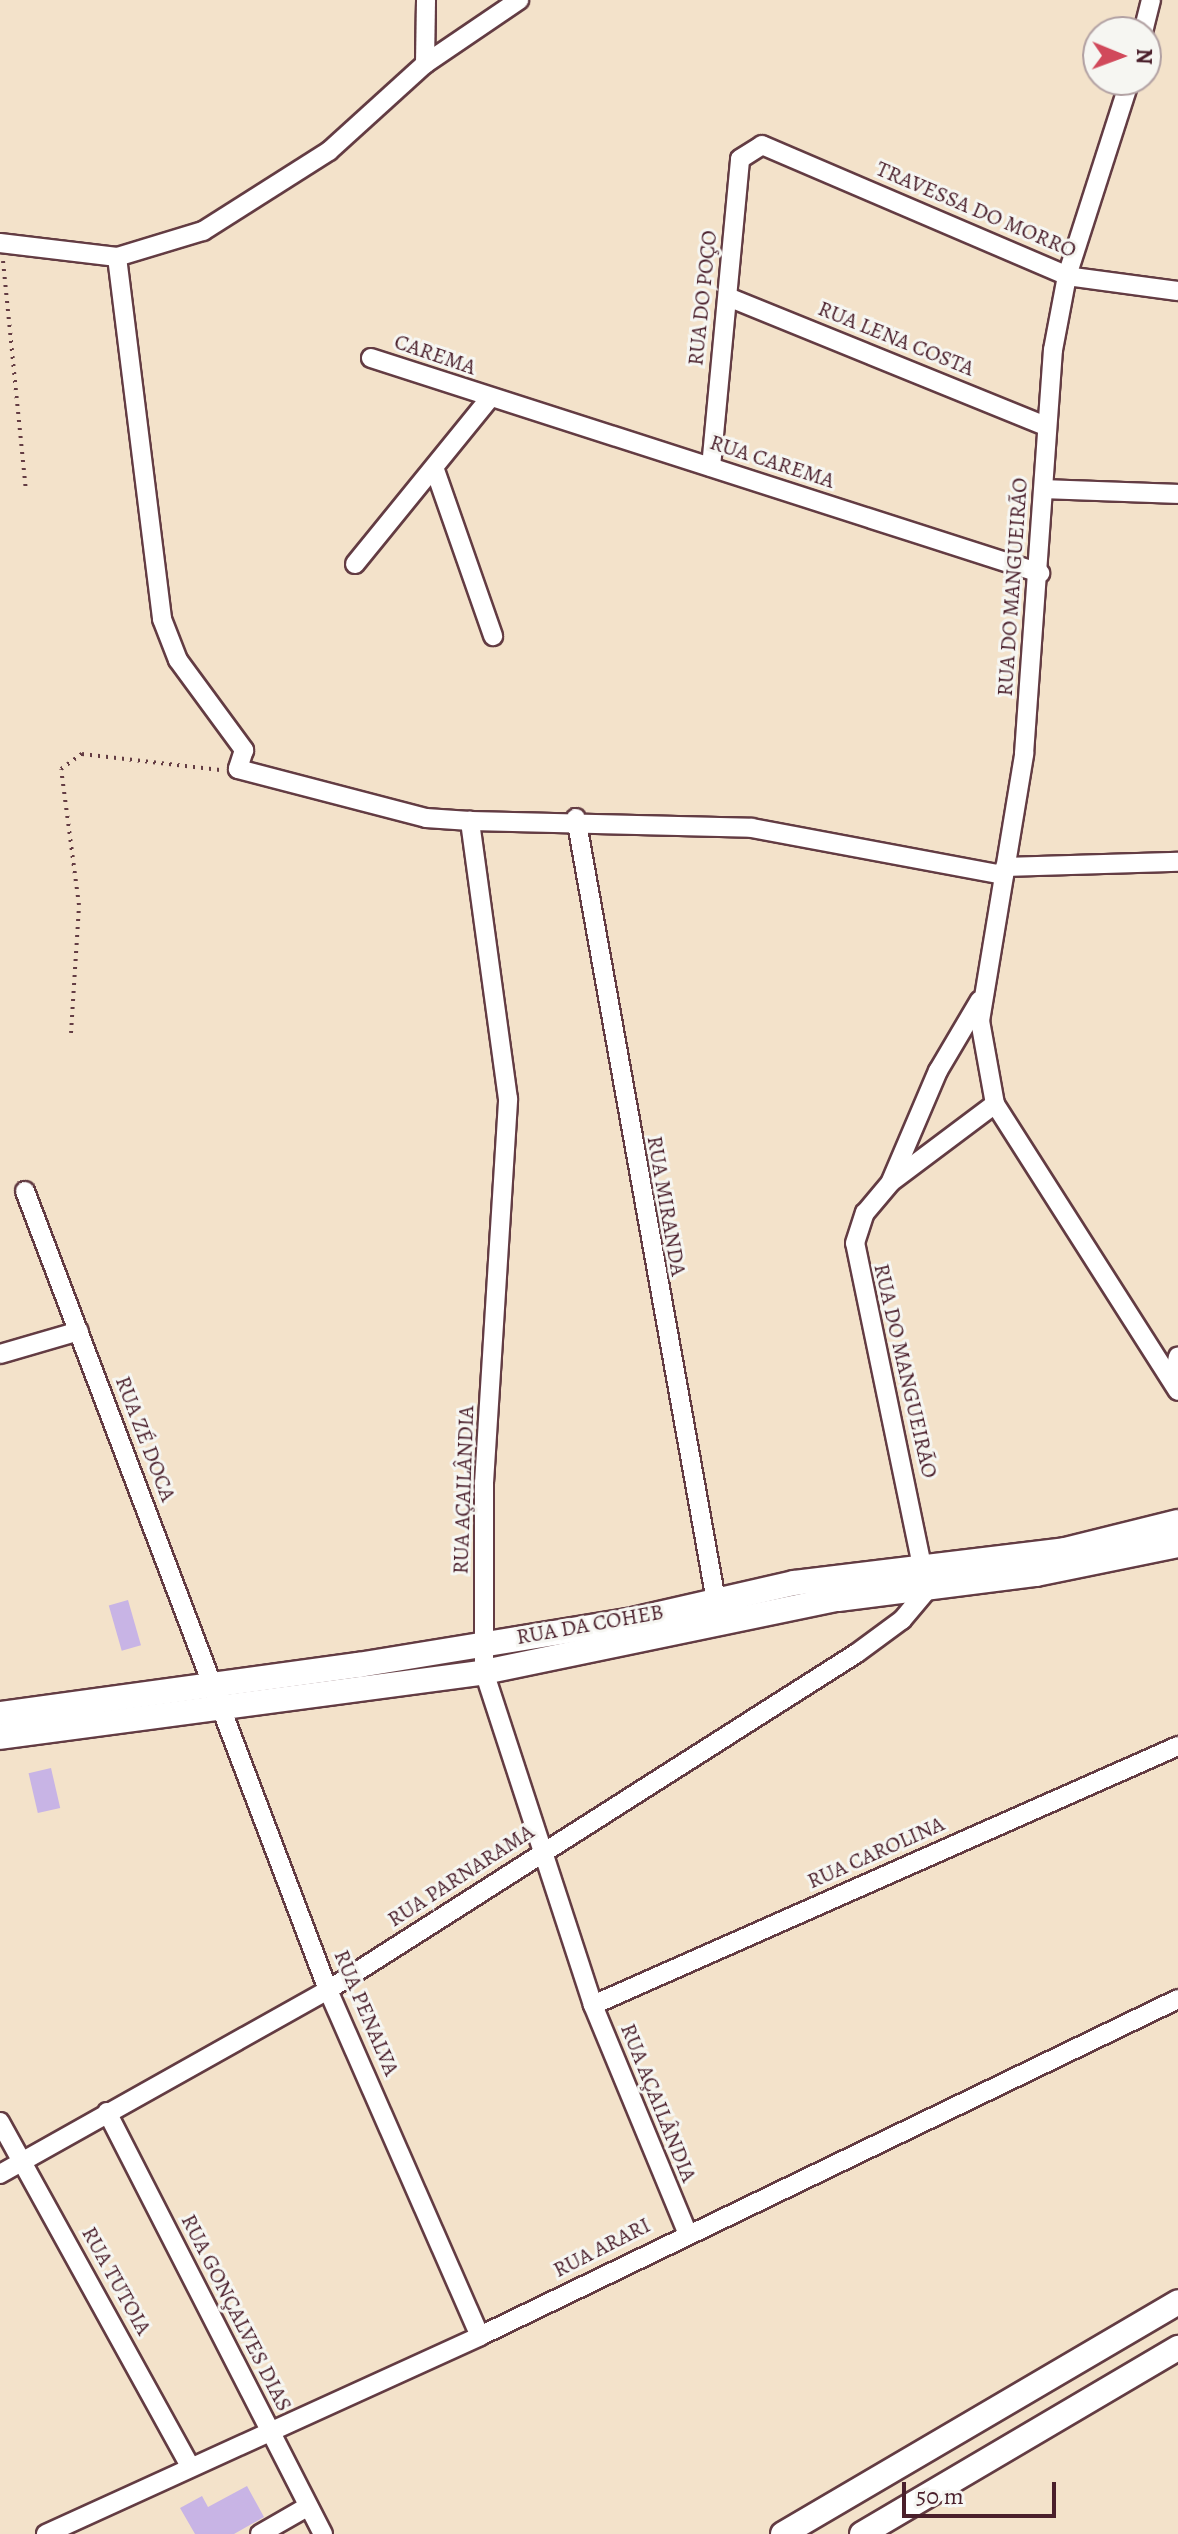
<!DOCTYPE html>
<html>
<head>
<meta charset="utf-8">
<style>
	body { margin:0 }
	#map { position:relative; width:1178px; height:2534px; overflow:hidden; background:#f3e2ca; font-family:Alegreya,serif }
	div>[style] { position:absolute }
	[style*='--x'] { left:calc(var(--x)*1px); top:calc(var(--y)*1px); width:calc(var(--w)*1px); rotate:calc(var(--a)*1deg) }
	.building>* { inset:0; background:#c8b4e5; transform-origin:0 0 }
	.path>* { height:4px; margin-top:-2px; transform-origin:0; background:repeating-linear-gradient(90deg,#633c43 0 2px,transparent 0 8px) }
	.roads { filter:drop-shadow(2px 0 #633c43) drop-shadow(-2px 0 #633c43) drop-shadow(0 2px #633c43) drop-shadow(0 -2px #633c43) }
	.street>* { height:18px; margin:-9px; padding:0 9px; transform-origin:9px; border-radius:9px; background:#fff }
	.secondary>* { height:24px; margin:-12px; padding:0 12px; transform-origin:12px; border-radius:12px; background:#fff }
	span { translate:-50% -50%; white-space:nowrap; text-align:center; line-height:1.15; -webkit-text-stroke:6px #f6f6f2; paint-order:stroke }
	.street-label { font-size:22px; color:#4a1f2b }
	.north { position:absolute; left:1082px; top:16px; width:80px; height:80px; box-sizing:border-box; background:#f6f6f2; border:2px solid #b1a0a2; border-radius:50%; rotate:91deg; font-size:22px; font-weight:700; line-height:32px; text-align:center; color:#4a1f2b }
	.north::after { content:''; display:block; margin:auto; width:28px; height:36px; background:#d1495b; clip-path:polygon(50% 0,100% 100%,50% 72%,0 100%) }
	.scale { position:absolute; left:902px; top:2482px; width:154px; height:36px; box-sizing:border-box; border:4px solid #4a1f2b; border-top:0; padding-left:10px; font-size:24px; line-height:28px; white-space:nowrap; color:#4a1f2b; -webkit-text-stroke:6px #f6f6f2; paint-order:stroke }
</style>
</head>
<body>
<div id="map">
	<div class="building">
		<div style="left:128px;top:1600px;width:47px;height:20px;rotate:74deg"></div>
		<div style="left:51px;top:1768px;width:41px;height:23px;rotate:77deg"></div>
		<div style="clip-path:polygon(247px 2486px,264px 2517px,234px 2534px,195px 2534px,180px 2508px,202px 2496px,208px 2507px)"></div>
	</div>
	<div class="path">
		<div style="--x:3;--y:261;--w:230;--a:84.3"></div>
		<div style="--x:71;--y:1033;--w:128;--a:-86.4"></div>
		<div style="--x:79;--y:905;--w:137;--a:-97.5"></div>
		<div style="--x:61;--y:769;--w:26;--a:-36"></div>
		<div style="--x:82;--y:754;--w:139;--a:6.6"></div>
	</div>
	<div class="roads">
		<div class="street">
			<div style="--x:1143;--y:32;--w:33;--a:-76"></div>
			<div style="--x:425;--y:64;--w:64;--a:-89.1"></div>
			<div style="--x:0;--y:243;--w:118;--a:6.8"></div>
			<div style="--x:117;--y:257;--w:90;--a:-16.8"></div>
			<div style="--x:203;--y:231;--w:149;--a:-32.4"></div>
			<div style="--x:329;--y:151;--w:130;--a:-42.2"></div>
			<div style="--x:425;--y:64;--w:114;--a:-34.2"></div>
			<div style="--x:117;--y:257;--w:365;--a:82.9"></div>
			<div style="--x:162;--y:619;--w:44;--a:68.7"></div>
			<div style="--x:178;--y:660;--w:112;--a:53.7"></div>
			<div style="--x:244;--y:750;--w:20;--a:108"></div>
			<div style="--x:238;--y:769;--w:194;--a:14.6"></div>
			<div style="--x:426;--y:818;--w:44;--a:3.9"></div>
			<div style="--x:728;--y:297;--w:343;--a:22.1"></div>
			<div style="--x:371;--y:358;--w:703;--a:17.82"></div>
			<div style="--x:711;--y:467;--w:309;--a:-84.6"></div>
			<div style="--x:740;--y:159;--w:26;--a:-32"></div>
			<div style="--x:762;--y:145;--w:332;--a:23.2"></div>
			<div style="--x:1067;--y:276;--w:112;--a:7.7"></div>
			<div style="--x:435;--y:470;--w:176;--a:70.7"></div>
			<div style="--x:1044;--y:489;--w:134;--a:2.1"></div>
			<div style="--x:355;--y:564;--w:213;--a:-50.9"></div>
			<div style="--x:576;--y:818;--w:795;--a:79.86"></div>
			<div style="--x:1005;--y:867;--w:173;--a:-1.7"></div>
			<div style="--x:995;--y:1104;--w:340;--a:57.5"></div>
			<div style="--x:891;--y:1181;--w:120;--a:-66.9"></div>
			<div style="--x:938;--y:1071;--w:82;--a:-59.4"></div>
			<div style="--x:25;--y:1191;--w:855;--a:69.23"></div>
			<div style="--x:328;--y:1990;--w:378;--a:66.3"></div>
			<div style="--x:0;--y:1354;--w:82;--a:-16.2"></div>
			<div style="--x:1173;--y:1382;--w:26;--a:-79"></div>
			<div style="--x:593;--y:2005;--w:640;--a:-23.88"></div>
			<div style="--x:107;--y:2112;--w:474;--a:62.9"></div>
			<div style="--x:0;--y:2122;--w:392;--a:61.1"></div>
			<div style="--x:0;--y:2174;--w:376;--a:-29.3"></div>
			<div style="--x:328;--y:1990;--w:627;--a:-32.5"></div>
			<div style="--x:857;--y:1653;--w:56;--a:-36.3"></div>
			<div style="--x:902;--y:1620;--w:39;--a:-50"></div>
			<div style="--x:927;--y:1590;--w:354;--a:-101.7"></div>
			<div style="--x:855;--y:1243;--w:32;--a:-72"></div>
			<div style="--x:865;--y:1213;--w:40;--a:-50"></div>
			<div style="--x:891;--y:1182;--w:130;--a:-36.9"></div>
			<div style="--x:995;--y:1104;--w:84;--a:-100.2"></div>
			<div style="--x:980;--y:1021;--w:271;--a:-80.6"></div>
			<div style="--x:1024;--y:754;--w:405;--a:-85.9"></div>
			<div style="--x:1053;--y:350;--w:75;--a:-79.3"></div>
			<div style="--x:1067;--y:276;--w:206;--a:-72.2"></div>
			<div style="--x:687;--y:2232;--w:246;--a:-112.5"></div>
			<div style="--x:593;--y:2005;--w:350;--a:-108.1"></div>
			<div style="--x:484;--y:1672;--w:189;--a:-90"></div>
			<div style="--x:484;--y:1483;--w:385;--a:-86.4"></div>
			<div style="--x:508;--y:1099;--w:281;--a:-97.8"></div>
			<div style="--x:470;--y:821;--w:282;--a:1.4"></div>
			<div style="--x:752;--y:828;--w:256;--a:10.6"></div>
			<div style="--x:46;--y:2534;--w:477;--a:-24.5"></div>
			<div style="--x:480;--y:2336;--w:775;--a:-25.77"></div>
			<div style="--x:260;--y:2534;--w:54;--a:-29.9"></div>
		</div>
		<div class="secondary">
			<div style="--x:0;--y:1714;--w:362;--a:-7.8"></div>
			<div style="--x:359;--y:1665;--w:273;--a:-9.3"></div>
			<div style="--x:628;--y:1621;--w:170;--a:-12.9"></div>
			<div style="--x:794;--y:1583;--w:273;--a:-6.9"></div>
			<div style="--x:1065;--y:1550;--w:116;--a:-13.9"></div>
			<div style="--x:0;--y:1737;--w:488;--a:-7.6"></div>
			<div style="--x:484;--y:1672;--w:361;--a:-11.7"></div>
			<div style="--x:838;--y:1599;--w:200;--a:-7.2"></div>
			<div style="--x:1036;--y:1574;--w:145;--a:-11.5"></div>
			<div style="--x:783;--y:2534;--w:458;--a:-30.4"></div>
			<div style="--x:862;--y:2534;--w:367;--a:-30.5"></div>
		</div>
	</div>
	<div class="street-label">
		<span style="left:976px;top:210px;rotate:23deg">TRAVESSA DO MORRO</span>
		<span style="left:703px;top:298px;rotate:-84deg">RUA DO POÇO</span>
		<span style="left:896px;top:339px;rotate:22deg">RUA LENA COSTA</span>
		<span style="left:435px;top:355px;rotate:19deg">CAREMA</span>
		<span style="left:772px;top:462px;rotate:18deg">RUA CAREMA</span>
		<span style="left:1013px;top:587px;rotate:-86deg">RUA DO MANGUEIRÃO</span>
		<span style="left:666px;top:1206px;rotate:80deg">RUA MIRANDA</span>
		<span style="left:905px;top:1371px;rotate:77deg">RUA DO MANGUEIRÃO</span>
		<span style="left:145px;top:1439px;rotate:69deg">RUA ZÉ DOCA</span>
		<span style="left:464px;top:1490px;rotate:-88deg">RUA AÇAILÂNDIA</span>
		<span style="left:590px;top:1625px;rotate:-10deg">RUA DA COHEB</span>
		<span style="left:876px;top:1853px;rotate:-24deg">RUA CAROLINA</span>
		<span style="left:461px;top:1876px;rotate:-33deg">RUA PARNARAMA</span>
		<span style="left:366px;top:2013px;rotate:67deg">RUA PENALVA</span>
		<span style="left:658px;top:2103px;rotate:68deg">RUA AÇAILÂNDIA</span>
		<span style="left:602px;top:2248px;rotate:-27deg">RUA ARARI</span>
		<span style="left:116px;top:2281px;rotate:61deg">RUA TUTOIA</span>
		<span style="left:236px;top:2313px;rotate:63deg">RUA GONÇALVES DIAS</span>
	</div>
	<div class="north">N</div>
	<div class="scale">50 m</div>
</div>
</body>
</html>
